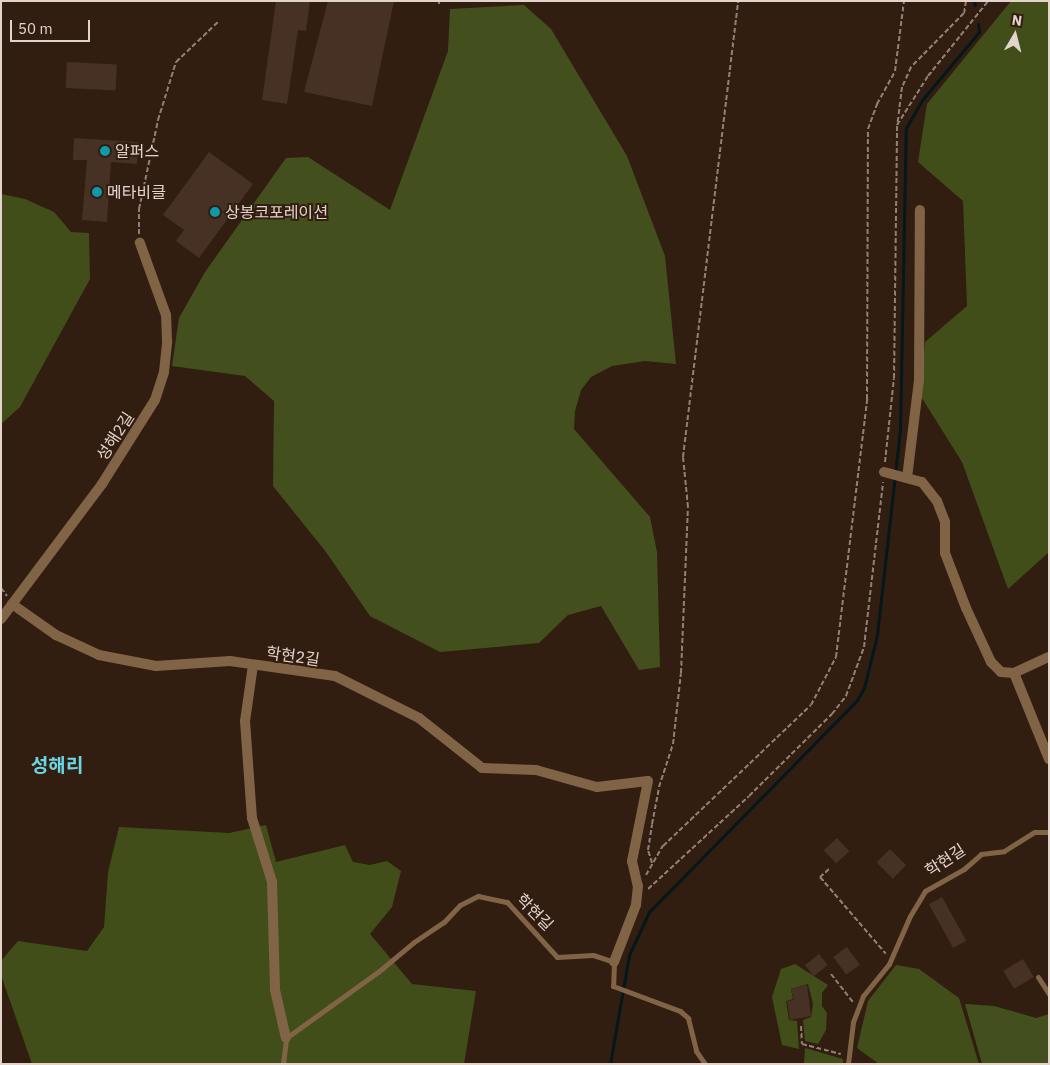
<!DOCTYPE html>
<html>
<head>
<meta charset="utf-8">
<style>
	body { margin:0 }
	#map { position:relative; width:1050px; height:1065px; overflow:hidden; background:#321d11; font-family:"IBM Plex Sans","Noto Sans KR",sans-serif }
	div>[style] { position:absolute }
	[style*='--x'] { left:calc(var(--x)*1px); top:calc(var(--y)*1px); width:calc(var(--w)*1px); rotate:calc(var(--a)*1deg) }
	.green>* { inset:0; background:#43501d }
	.forest>* { inset:0; background:#414e1a }
	.stream>* { height:3px; margin:-1.5px; padding:0 1.5px; transform-origin:1.5px; border-radius:1.5px; background:#04171a }
	.building>* { inset:0; background:#473124; transform-origin:0 0 }
	.path>* { height:2px; margin-top:-1px; transform-origin:0; background:repeating-linear-gradient(90deg,#928076 0 5px,transparent 0 7.5px) }
	.service>* { height:5px; margin:-2.5px; padding:0 2.5px; transform-origin:2.5px; border-radius:2.5px; background:#816446 }
	.minor>* { height:10px; margin:-5px; padding:0 5px; transform-origin:5px; border-radius:5px; background:#816446 }
	.dots>* { width:14px; height:14px; translate:-50% -50%; box-sizing:border-box; border:2px solid #321d11; border-radius:50% }
	span { translate:-50% -50%; white-space:nowrap; text-align:center; line-height:1.15; -webkit-text-stroke:4px #321d11; paint-order:stroke }
	.poi-label { font-size:16px; color:#e2d3cb }
	.left { translate:0 -50%; text-align:left }
	.street-label { font-size:16px; color:#e2d3cb }
	.quarter-label { font-size:19px; color:#6bd6e3; font-weight:700 }
	.frame { position:absolute; inset:0; border:2px solid #e2d3cb; pointer-events:none }
	.north { position:absolute; left:990px; top:10px; width:50px; height:50px; -webkit-text-stroke:4px #321d11; paint-order:stroke; rotate:8deg; font-size:14px; font-weight:700; line-height:20px; text-align:center; color:#e2d3cb }
	.north::after { content:''; display:block; margin:auto; width:18px; height:22px; background:#e2d3cb; clip-path:polygon(50% 0,100% 100%,50% 72%,0 100%) }
	.scale { position:absolute; left:10px; top:20px; width:80px; height:22px; box-sizing:border-box; border:2px solid #e2d3cb; border-top:0; padding-left:6px; font-size:15px; line-height:18px; white-space:nowrap; color:#e2d3cb; -webkit-text-stroke:4px #321d11; paint-order:stroke }
</style>
</head>
<body>
<div id="map">
	<div class="green">
		<div style="clip-path:polygon(524px 5px,551px 29px,627px 156px,665px 256px,676px 364px,645px 361px,612px 366px,591px 377px,581px 390px,575px 411px,574px 429px,650px 517px,657px 552px,660px 667px,639px 670px,601px 606px,568px 615px,539px 643px,440px 652px,370px 616px,326px 552px,273px 486px,274px 401px,245px 376px,172px 366px,179px 318px,205px 272px,286px 158px,308px 157px,390px 210px,448px 51px,450px 9px)"></div>
		<div style="clip-path:polygon(965px 1004px,994px 1006px,1036px 1018px,1049px 1014px,1049px 1064px,982px 1064px)"></div>
	</div>
	<div class="forest">
		<div style="clip-path:polygon(1011px 1px,1049px 1px,1049px 552px,1008px 589px,962px 462px,920px 395px,925px 342px,967px 306px,963px 201px,918px 162px,927px 104px)"></div>
		<div style="clip-path:polygon(1px 194px,25px 199px,54px 212px,71px 232px,89px 233px,90px 279px,20px 407px,1px 424px)"></div>
		<div style="clip-path:polygon(266px 825px,276px 862px,345px 845px,353px 862px,370px 865px,387px 861px,401px 871px,392px 907px,370px 934px,412px 984px,476px 991px,464px 1064px,32px 1064px,1px 975px,1px 961px,18px 941px,87px 951px,104px 927px,108px 872px,119px 827px,229px 833px)"></div>
		<div style="clip-path:polygon(795px 964px,828px 985px,822px 993px,822px 1006px,827px 1013px,826px 1030px,818px 1044px,805px 1041px,803px 1020px,811px 1017px,813px 1004px,808px 984px,791px 989px,793px 999px,786px 1001px,789px 1020px,797px 1021px,799px 1049px,782px 1045px,772px 997px,781px 969px)"></div>
		<div style="clip-path:polygon(896px 965px,919px 969px,959px 998px,979px 1064px,879px 1064px,857px 1048px,868px 1001px)"></div>
		<div style="clip-path:polygon(805px 1048px,843px 1059px,843px 1064px,804px 1064px)"></div>
	</div>
	<div class="stream">
		<div style="--x:974;--y:1;--w:4;--a:76"></div>
		<div style="--x:610;--y:1064;--w:111;--a:-80.1"></div>
		<div style="--x:629;--y:955;--w:47;--a:-65.1"></div>
		<div style="--x:649;--y:912;--w:297;--a:-45.5"></div>
		<div style="--x:857;--y:700;--w:14;--a:-60"></div>
		<div style="--x:864;--y:688;--w:55;--a:-76.2"></div>
		<div style="--x:877;--y:635;--w:206;--a:-83.6"></div>
		<div style="--x:900;--y:430;--w:302;--a:-88.9"></div>
		<div style="--x:906;--y:128;--w:32;--a:-60"></div>
		<div style="--x:922;--y:100;--w:89;--a:-50"></div>
		<div style="--x:979;--y:32;--w:8;--a:-97"></div>
	</div>
	<div class="building">
		<div style="clip-path:polygon(276px 1px,310px 1px,306px 31px,298px 30px,287px 104px,262px 100px)"></div>
		<div style="clip-path:polygon(328px 1px,394px 1px,372px 106px,304px 92px)"></div>
		<div style="left:67px;top:62px;width:50px;height:26px;rotate:3deg"></div>
		<div style="clip-path:polygon(74px 138px,138px 142px,137px 164px,111px 162px,107px 222px,82px 220px,87px 160px,73px 160px)"></div>
		<div style="clip-path:polygon(209px 152px,253px 184px,199px 258px,176px 241px,184px 230px,163px 215px)"></div>
		<div style="left:837px;top:838px;width:18px;height:18px;rotate:47deg"></div>
		<div style="left:890px;top:849px;width:23px;height:19px;rotate:45deg"></div>
		<div style="left:942px;top:897px;width:50px;height:15px;rotate:61deg"></div>
		<div style="left:847px;top:947px;width:22px;height:17px;rotate:54deg"></div>
		<div style="left:819px;top:954px;width:14px;height:18px;rotate:51deg"></div>
		<div style="left:1023px;top:959px;width:21px;height:23px;rotate:59deg"></div>
		<div style="clip-path:polygon(807px 985px,811px 1016px,790px 1020px,787px 1001px,794px 1000px,791px 989px)"></div>
	</div>
	<div class="path">
		<div style="--x:966;--y:1;--w:12;--a:99"></div>
		<div style="--x:964;--y:13;--w:76;--a:134.5"></div>
		<div style="--x:911;--y:67;--w:22;--a:114"></div>
		<div style="--x:902;--y:87;--w:38;--a:97"></div>
		<div style="--x:897;--y:125;--w:58;--a:-57.7"></div>
		<div style="--x:928;--y:76;--w:96;--a:-51.3"></div>
		<div style="--x:439;--y:4;--w:3;--a:-90"></div>
		<div style="--x:139;--y:234;--w:25;--a:-90"></div>
		<div style="--x:139;--y:209;--w:91;--a:-77.9"></div>
		<div style="--x:158;--y:120;--w:61;--a:-72.8"></div>
		<div style="--x:176;--y:62;--w:59;--a:-43.6"></div>
		<div style="--x:885;--y:462;--w:84;--a:-83.9"></div>
		<div style="--x:894;--y:378;--w:253;--a:-89.3"></div>
		<div style="--x:1;--y:588;--w:10;--a:53"></div>
		<div style="--x:652;--y:863;--w:14;--a:-107"></div>
		<div style="--x:648;--y:850;--w:26;--a:-81"></div>
		<div style="--x:652;--y:824;--w:38;--a:-79"></div>
		<div style="--x:659;--y:787;--w:45;--a:-72"></div>
		<div style="--x:673;--y:744;--w:71;--a:-83.6"></div>
		<div style="--x:681;--y:673;--w:166;--a:-87.6"></div>
		<div style="--x:688;--y:507;--w:50;--a:-95.7"></div>
		<div style="--x:683;--y:457;--w:459;--a:-83.1"></div>
		<div style="--x:829;--y:869;--w:12;--a:138"></div>
		<div style="--x:820;--y:877;--w:101;--a:49.4"></div>
		<div style="--x:646;--y:875;--w:34;--a:-60"></div>
		<div style="--x:663;--y:846;--w:204;--a:-43.6"></div>
		<div style="--x:811;--y:705;--w:54;--a:-62.5"></div>
		<div style="--x:836;--y:657;--w:260;--a:-83.1"></div>
		<div style="--x:867;--y:399;--w:270;--a:-89.8"></div>
		<div style="--x:868;--y:129;--w:27;--a:-70"></div>
		<div style="--x:877;--y:104;--w:38;--a:-61"></div>
		<div style="--x:895;--y:71;--w:71;--a:-82.7"></div>
		<div style="--x:648;--y:889;--w:137;--a:-42.6"></div>
		<div style="--x:749;--y:796;--w:117;--a:-44.7"></div>
		<div style="--x:832;--y:714;--w:23;--a:-52"></div>
		<div style="--x:846;--y:696;--w:52;--a:-69.8"></div>
		<div style="--x:864;--y:647;--w:166;--a:-83.4"></div>
		<div style="--x:831;--y:974;--w:36;--a:52"></div>
		<div style="--x:801;--y:1026;--w:18;--a:87"></div>
		<div style="--x:802;--y:1044;--w:40;--a:14.4"></div>
	</div>
	<div class="service">
		<div style="--x:1038;--y:977;--w:20;--a:57"></div>
		<div style="--x:283;--y:1064;--w:26;--a:-83"></div>
		<div style="--x:286;--y:1038;--w:113;--a:-35.7"></div>
		<div style="--x:378;--y:972;--w:47;--a:-39.8"></div>
		<div style="--x:414;--y:942;--w:36;--a:-34"></div>
		<div style="--x:444;--y:922;--w:23;--a:-47"></div>
		<div style="--x:460;--y:905;--w:20;--a:-27"></div>
		<div style="--x:478;--y:896;--w:30;--a:12"></div>
		<div style="--x:507;--y:902;--w:74;--a:47.7"></div>
		<div style="--x:557;--y:957;--w:36;--a:-3"></div>
		<div style="--x:593;--y:955;--w:22;--a:18"></div>
		<div style="--x:614;--y:962;--w:24;--a:92"></div>
		<div style="--x:613;--y:986;--w:72;--a:20.5"></div>
		<div style="--x:680;--y:1011;--w:11;--a:41"></div>
		<div style="--x:688;--y:1018;--w:34;--a:76"></div>
		<div style="--x:696;--y:1051;--w:16;--a:55"></div>
		<div style="--x:848;--y:1064;--w:42;--a:-83.2"></div>
		<div style="--x:853;--y:1022;--w:28;--a:-69"></div>
		<div style="--x:863;--y:996;--w:41;--a:-50.9"></div>
		<div style="--x:889;--y:964;--w:52;--a:-66.4"></div>
		<div style="--x:910;--y:916;--w:29;--a:-59"></div>
		<div style="--x:925;--y:891;--w:45;--a:-29.4"></div>
		<div style="--x:964;--y:869;--w:23;--a:-41"></div>
		<div style="--x:981;--y:854;--w:23;--a:-7"></div>
		<div style="--x:1004;--y:851;--w:36;--a:-32"></div>
		<div style="--x:1035;--y:832;--w:14;--a:0"></div>
	</div>
	<div class="minor">
		<div style="--x:884;--y:472;--w:39;--a:15"></div>
		<div style="--x:922;--y:482;--w:24;--a:52"></div>
		<div style="--x:937;--y:501;--w:22;--a:69"></div>
		<div style="--x:945;--y:522;--w:31;--a:90"></div>
		<div style="--x:945;--y:553;--w:59;--a:69.1"></div>
		<div style="--x:966;--y:608;--w:60;--a:65.2"></div>
		<div style="--x:991;--y:662;--w:14;--a:45"></div>
		<div style="--x:1001;--y:672;--w:13;--a:4"></div>
		<div style="--x:1014;--y:673;--w:93;--a:67.9"></div>
		<div style="--x:907;--y:478;--w:99;--a:-83"></div>
		<div style="--x:919;--y:380;--w:170;--a:-89.7"></div>
		<div style="--x:12;--y:604;--w:54;--a:35.2"></div>
		<div style="--x:56;--y:635;--w:47;--a:24.9"></div>
		<div style="--x:99;--y:655;--w:58;--a:10.9"></div>
		<div style="--x:156;--y:666;--w:74;--a:-3.9"></div>
		<div style="--x:230;--y:661;--w:106;--a:8.1"></div>
		<div style="--x:335;--y:676;--w:94;--a:26.6"></div>
		<div style="--x:419;--y:718;--w:80;--a:38.4"></div>
		<div style="--x:482;--y:768;--w:54;--a:2.1"></div>
		<div style="--x:536;--y:770;--w:63;--a:15.6"></div>
		<div style="--x:597;--y:787;--w:51;--a:-6.7"></div>
		<div style="--x:648;--y:781;--w:82;--a:101.3"></div>
		<div style="--x:632;--y:861;--w:26;--a:77"></div>
		<div style="--x:638;--y:886;--w:19;--a:96"></div>
		<div style="--x:636;--y:905;--w:61;--a:111.1"></div>
		<div style="--x:1;--y:619;--w:169;--a:-53.2"></div>
		<div style="--x:102;--y:484;--w:99;--a:-57.8"></div>
		<div style="--x:155;--y:400;--w:29;--a:-72"></div>
		<div style="--x:164;--y:372;--w:31;--a:-84"></div>
		<div style="--x:167;--y:341;--w:26;--a:-92"></div>
		<div style="--x:166;--y:315;--w:77;--a:-109.9"></div>
		<div style="--x:253;--y:665;--w:57;--a:98.1"></div>
		<div style="--x:245;--y:721;--w:97;--a:85.9"></div>
		<div style="--x:252;--y:818;--w:67;--a:72.6"></div>
		<div style="--x:272;--y:882;--w:108;--a:88.4"></div>
		<div style="--x:275;--y:990;--w:49;--a:77.1"></div>
		<div style="--x:1014;--y:673;--w:38;--a:-25"></div>
	</div>
	<div class="dots">
		<div style="left:105px;top:151px;background:#0f9aa8"></div>
		<div style="left:97px;top:192px;background:#0f9aa8"></div>
		<div style="left:215px;top:212px;background:#0f9aa8"></div>
	</div>
	<div class="poi-label">
		<span class="left" style="left:115px;top:151px">알퍼스</span>
		<span class="left" style="left:107px;top:192px">메타비클</span>
		<span class="left" style="left:225px;top:212px">상봉코포레이션</span>
	</div>
	<div class="street-label">
		<span style="left:115px;top:436px;rotate:-57deg">성해2길</span>
		<span style="left:293px;top:656px;rotate:8deg">학현2길</span>
		<span style="left:945px;top:860px;rotate:-33deg">학현길</span>
		<span style="left:535px;top:912px;rotate:45deg">학현길</span>
	</div>
	<div class="quarter-label">
		<span style="left:57px;top:766px">성해리</span>
	</div>
	<div class="frame"></div>
	<div class="north">N</div>
	<div class="scale">50 m</div>
</div>
</body>
</html>
